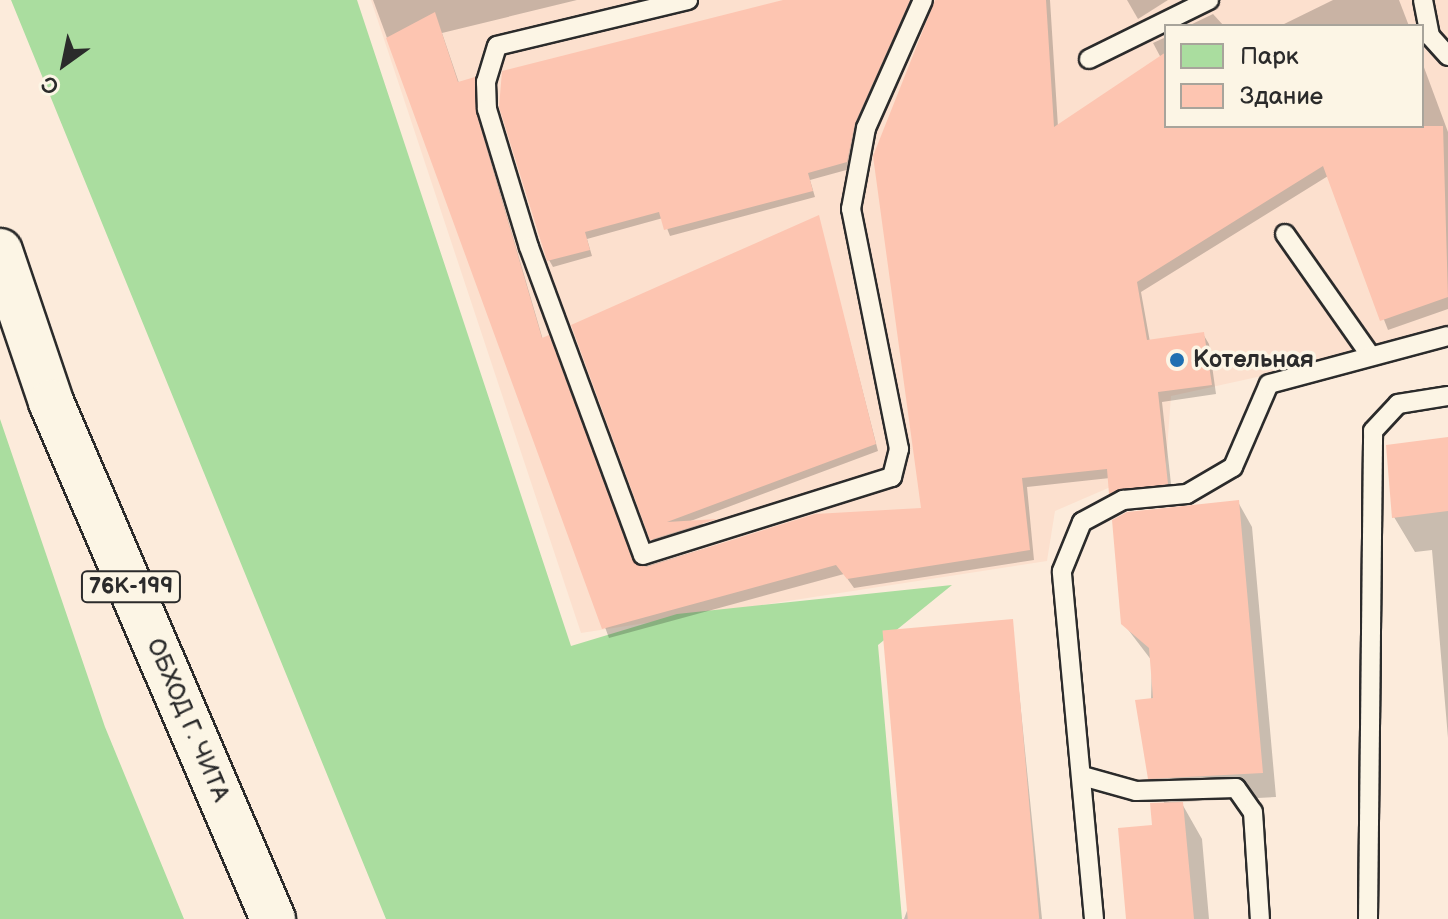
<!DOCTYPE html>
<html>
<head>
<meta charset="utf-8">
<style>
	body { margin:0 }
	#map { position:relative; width:1448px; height:919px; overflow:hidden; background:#fcebdb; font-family:"Balsamiq Sans",sans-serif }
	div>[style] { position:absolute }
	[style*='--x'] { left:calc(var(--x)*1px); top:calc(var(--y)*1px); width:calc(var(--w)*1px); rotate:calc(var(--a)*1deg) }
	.built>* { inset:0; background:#fce0ce }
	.green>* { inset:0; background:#aadd9f }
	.shadow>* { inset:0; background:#0003 }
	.building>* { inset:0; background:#fdc5b1; transform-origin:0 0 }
	.roads { filter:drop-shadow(2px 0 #2b2b2b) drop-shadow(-2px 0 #2b2b2b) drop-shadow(0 2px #2b2b2b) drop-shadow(0 -2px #2b2b2b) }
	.service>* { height:18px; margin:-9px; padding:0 9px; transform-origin:9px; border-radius:9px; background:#fcf5e5 }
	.trunk>* { height:44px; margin:-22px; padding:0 22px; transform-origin:22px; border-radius:22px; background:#fcf5e5 }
	.dots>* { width:22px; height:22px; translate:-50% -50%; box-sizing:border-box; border:4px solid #fcf5e5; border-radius:50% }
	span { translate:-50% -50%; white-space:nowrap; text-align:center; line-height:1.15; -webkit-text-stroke:7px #fcf5e5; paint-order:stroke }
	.shield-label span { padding:2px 6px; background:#fcf5e5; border:2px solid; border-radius:6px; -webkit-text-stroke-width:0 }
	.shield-label { font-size:22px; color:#2b2b2b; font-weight:700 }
	.poi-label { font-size:24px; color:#2b2b2b; font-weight:700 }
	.left { translate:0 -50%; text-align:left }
	.street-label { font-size:24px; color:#2b2b2b }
	.legend { position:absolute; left:1164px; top:24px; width:260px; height:104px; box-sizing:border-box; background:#fcf5e5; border:2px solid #a8a49b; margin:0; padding:10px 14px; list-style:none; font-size:24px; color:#2b2b2b }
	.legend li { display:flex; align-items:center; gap:16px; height:40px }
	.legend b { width:40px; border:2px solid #a8a49b }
	.north { position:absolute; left:24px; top:24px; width:80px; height:80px; -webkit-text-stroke:6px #fcf5e5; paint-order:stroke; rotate:213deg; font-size:22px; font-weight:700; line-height:32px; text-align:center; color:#2b2b2b }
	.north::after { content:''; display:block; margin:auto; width:28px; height:36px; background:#2b2b2b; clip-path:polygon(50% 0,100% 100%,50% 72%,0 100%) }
</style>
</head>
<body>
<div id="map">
	<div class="built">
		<div style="clip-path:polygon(evenodd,371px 0,1448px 0,1448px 335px,1171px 396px,1166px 463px,1055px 511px,1047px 561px,581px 633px,371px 0,1166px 26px,1422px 26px,1422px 126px,1166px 126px,1166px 26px)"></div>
	</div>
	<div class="green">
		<div style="clip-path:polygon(11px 0,357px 0,571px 646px,677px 614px,952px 585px,878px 645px,902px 919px,386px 919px)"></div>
		<div style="clip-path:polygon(0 419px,105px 727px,184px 919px,0 919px)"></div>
	</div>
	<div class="shadow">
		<div style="clip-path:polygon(373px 0,577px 0,442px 33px,459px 83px,474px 80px,479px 89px,480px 124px,543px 340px,553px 347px,640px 568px,816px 516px,924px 509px,942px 0,1050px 0,1058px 127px,1161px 58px,1153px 43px,1166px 37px,1166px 126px,1422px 126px,1422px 62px,1448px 132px,1448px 309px,1388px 330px,1328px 176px,1141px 292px,1150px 342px,1203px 334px,1209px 344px,1216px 394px,1162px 402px,1172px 493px,1117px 503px,1110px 478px,1027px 487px,1034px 560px,854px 588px,844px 574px,609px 638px)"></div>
		<div style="clip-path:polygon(791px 0,916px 0,850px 169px,810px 180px,815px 197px,670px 236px,663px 218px,587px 239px,592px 256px,553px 267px,549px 260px)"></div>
		<div style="clip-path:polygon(1127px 0,1168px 0,1138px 19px)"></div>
		<div style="clip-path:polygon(1333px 0,1399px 0,1409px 26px,1280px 26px)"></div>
		<div style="clip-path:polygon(1213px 14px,1224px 26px,1188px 26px)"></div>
		<div style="clip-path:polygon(818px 217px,878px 451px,688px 522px,719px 526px,656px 546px,652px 539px)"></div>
		<div style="clip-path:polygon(1448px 439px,1448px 738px,1432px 550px,1415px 552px,1394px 517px)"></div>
		<div style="clip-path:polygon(1238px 502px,1252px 527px,1276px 797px,1181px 802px,1202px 839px,1209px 919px,1128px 919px,1165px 804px,1149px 778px,1152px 661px,1123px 623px)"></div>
		<div style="clip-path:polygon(1012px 622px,1042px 919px,904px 919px)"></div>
	</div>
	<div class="building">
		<div style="clip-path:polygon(783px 0,910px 0,855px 123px,847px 162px,808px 173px,813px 191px,664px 230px,659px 212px,585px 232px,590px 250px,547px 261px,499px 107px,502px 71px)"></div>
		<div style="clip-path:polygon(935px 0,1046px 0,1054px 127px,1166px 52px,1166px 126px,1443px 126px,1448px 297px,1380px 321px,1323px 166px,1137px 282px,1147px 340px,1204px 332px,1212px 385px,1158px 392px,1168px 484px,1109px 494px,1107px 469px,1022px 478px,1030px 550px,847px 579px,836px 565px,602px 629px,386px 38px,435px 12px,458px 82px,475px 77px,476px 112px,542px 338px,549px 335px,632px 559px,646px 567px,815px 514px,921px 508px,873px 156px)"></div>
		<div style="clip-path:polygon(819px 215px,876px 444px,667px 522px,717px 519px,650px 540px,571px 325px)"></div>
		<div style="clip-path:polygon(1448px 437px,1448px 511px,1392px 518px,1386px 445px)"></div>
		<div style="clip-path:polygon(1239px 500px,1263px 773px,1148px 779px,1135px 700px,1153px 698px,1149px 648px,1121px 624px,1112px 520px,1127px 512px)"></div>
		<div style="left:1013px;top:619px;width:301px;height:131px;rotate:85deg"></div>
		<div style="clip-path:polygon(1183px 802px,1194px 919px,1126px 919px,1118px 828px,1152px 825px,1150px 803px)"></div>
	</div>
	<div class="roads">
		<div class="service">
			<div style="--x:688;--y:0;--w:196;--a:166.5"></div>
			<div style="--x:497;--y:46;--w:38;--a:107"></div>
			<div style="--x:486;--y:82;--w:27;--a:88"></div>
			<div style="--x:487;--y:109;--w:144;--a:73.1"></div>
			<div style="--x:529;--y:247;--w:328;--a:69.7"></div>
			<div style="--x:643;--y:555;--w:261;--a:-17.4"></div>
			<div style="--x:892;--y:477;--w:29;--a:-76"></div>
			<div style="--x:899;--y:449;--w:245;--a:-101.3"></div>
			<div style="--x:851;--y:209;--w:82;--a:-79.5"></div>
			<div style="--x:866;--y:128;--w:140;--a:-66"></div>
			<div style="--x:1423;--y:0;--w:37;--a:79"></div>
			<div style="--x:1430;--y:36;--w:27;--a:48"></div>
			<div style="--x:1089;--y:59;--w:134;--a:-26.2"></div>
			<div style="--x:1285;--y:234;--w:148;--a:54.9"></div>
			<div style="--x:1086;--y:777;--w:52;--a:15.6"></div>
			<div style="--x:1136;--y:791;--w:100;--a:-1.7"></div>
			<div style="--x:1236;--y:788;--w:29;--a:55"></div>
			<div style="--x:1253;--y:812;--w:107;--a:86.3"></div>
			<div style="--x:1094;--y:919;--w:349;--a:-95.3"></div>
			<div style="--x:1062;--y:571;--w:53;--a:-67.8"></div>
			<div style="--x:1082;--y:522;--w:47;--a:-28.2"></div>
			<div style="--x:1123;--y:500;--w:64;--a:-5.4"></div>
			<div style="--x:1187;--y:494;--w:53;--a:-30.4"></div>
			<div style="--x:1233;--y:467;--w:90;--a:-66.6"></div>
			<div style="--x:1269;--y:384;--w:185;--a:-15"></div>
			<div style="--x:1368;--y:919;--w:488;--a:-89.4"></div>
			<div style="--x:1373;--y:431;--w:37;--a:-47"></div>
			<div style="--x:1398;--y:404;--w:51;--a:-9.1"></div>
		</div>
		<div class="trunk">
			<div style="--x:0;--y:251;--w:159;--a:71.3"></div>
			<div style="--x:51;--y:402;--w:563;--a:66.76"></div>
		</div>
	</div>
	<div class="dots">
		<div style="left:1177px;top:360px;background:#1f6fb2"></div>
	</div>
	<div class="shield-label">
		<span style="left:131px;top:587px">76К-199</span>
	</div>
	<div class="poi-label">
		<span class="left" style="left:1193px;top:360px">Котельная</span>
	</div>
	<div class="street-label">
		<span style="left:188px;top:720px;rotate:67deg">ОБХОД Г. ЧИТА</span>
	</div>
	<ul class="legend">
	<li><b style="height:22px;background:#aadd9f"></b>Парк</li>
	<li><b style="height:22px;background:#fdc5b1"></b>Здание</li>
	</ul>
	<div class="north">С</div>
</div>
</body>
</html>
